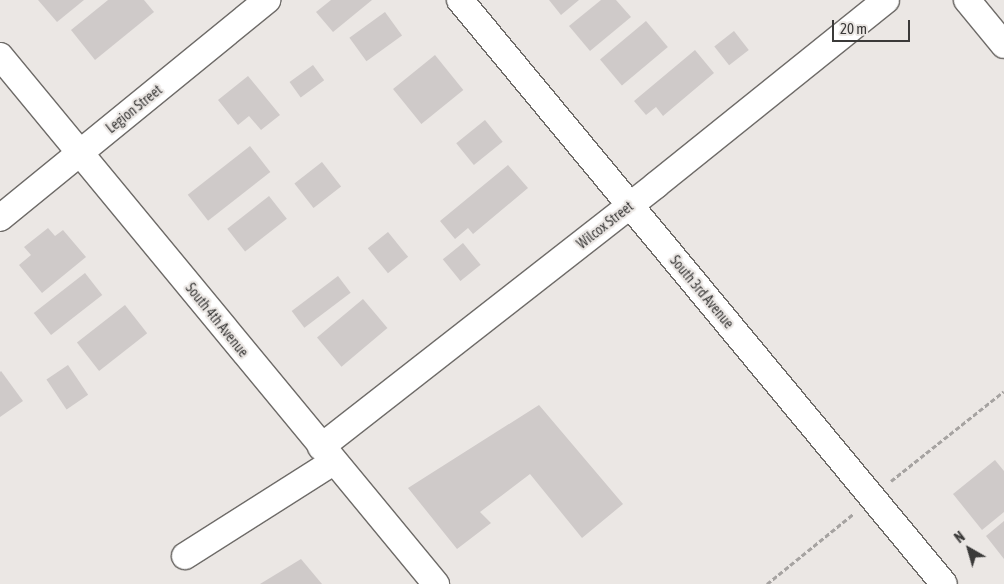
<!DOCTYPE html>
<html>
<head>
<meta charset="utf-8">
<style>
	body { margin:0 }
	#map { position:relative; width:1004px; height:584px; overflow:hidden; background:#ebe7e4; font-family:"Asap Condensed",sans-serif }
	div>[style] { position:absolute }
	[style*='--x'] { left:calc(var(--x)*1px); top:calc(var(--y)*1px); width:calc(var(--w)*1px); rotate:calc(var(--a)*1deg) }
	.building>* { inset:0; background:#cfcac9; transform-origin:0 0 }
	.path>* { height:3px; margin-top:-1.5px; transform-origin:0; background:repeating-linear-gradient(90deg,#a6a3a1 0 5px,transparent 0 7.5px) }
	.roads { filter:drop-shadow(1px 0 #6e6b68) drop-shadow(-1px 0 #6e6b68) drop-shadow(0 1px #6e6b68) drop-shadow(0 -1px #6e6b68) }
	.minor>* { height:26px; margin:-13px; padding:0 13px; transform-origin:13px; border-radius:13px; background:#fff }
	span { translate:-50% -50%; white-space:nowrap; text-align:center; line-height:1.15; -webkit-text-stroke:4.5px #ebe7e4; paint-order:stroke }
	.street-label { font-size:14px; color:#3b3a39 }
	.north { position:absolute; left:944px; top:524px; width:50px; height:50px; -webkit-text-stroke:4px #ebe7e4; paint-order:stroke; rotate:322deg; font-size:14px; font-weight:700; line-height:20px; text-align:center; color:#3b3a39 }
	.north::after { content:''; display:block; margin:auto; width:18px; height:22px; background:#3b3a39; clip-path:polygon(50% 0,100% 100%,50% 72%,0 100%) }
	.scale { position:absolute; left:832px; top:20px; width:78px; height:22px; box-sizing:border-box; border:2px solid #3b3a39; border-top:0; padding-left:6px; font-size:15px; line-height:18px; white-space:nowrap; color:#3b3a39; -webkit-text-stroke:4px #ebe7e4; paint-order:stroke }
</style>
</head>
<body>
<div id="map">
	<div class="building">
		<div style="clip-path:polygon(38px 0,84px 0,57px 22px)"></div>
		<div style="clip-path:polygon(108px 0,144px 0,154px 12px,95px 60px,71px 30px)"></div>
		<div style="clip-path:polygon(331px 0,372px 0,333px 32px,316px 12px)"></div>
		<div style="clip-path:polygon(549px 0,579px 0,561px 15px)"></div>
		<div style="clip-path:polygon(601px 0,616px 0,631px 17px,590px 51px,569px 26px)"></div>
		<div style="left:385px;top:12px;width:29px;height:44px;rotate:54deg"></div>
		<div style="left:646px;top:21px;width:34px;height:60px;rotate:50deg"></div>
		<div style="left:734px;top:31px;width:24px;height:25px;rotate:52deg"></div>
		<div style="clip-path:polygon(695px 50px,714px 73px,663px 116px,656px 107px,646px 115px,634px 101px)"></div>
		<div style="left:435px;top:55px;width:45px;height:54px;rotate:51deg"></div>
		<div style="left:313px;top:65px;width:19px;height:29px;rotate:54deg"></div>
		<div style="clip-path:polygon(248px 76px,280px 115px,261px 130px,249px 116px,238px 125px,218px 100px)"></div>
		<div style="left:485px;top:120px;width:28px;height:37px;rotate:51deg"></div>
		<div style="left:250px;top:146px;width:33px;height:79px;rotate:52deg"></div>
		<div style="left:322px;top:162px;width:31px;height:35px;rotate:52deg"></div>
		<div style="clip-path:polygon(508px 165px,528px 188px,473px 234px,468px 228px,455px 239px,440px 221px)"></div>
		<div style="left:269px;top:196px;width:29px;height:53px;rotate:52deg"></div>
		<div style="clip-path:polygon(48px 228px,55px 236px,63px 230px,86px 257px,42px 293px,19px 265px,31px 255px,24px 247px)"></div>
		<div style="left:388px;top:232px;width:32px;height:26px;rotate:51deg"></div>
		<div style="left:463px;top:243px;width:28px;height:26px;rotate:51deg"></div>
		<div style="left:85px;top:273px;width:28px;height:65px;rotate:52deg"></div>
		<div style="left:338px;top:276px;width:21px;height:58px;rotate:53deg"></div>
		<div style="left:363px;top:299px;width:38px;height:60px;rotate:50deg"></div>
		<div style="left:125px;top:305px;width:36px;height:61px;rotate:52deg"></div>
		<div style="left:68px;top:365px;width:36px;height:26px;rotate:56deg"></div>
		<div style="clip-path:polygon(1px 371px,23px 401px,0 417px,0 372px)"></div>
		<div style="clip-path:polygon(539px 405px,623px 504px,582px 538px,530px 474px,480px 512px,491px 523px,457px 549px,408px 488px)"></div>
		<div style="clip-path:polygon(995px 460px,1004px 471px,1004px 512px,982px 530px,953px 494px)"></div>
		<div style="clip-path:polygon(1004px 521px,1004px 559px,986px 536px)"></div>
		<div style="clip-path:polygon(301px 559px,322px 584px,260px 584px)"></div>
	</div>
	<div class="path">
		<div style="--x:891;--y:481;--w:144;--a:-38.5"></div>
		<div style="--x:767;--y:584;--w:111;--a:-39.1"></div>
	</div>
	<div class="roads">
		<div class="minor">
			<div style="--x:460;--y:0;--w:758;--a:50.35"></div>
			<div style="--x:967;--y:0;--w:58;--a:50.6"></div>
			<div style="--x:0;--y:56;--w:685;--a:50.45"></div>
			<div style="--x:0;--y:218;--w:345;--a:-39.2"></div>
			<div style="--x:321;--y:447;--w:425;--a:-38"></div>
			<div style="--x:656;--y:185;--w:295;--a:-38.8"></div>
			<div style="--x:185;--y:556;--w:175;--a:-32.4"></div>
		</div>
	</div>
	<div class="street-label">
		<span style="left:134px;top:109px;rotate:-39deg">Legion Street</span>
		<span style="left:605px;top:225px;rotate:-38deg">Wilcox Street</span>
		<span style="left:702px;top:292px;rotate:50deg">South 3rd Avenue</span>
		<span style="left:217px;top:320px;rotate:51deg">South 4th Avenue</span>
	</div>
	<div class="north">N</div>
	<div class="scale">20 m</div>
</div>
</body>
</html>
